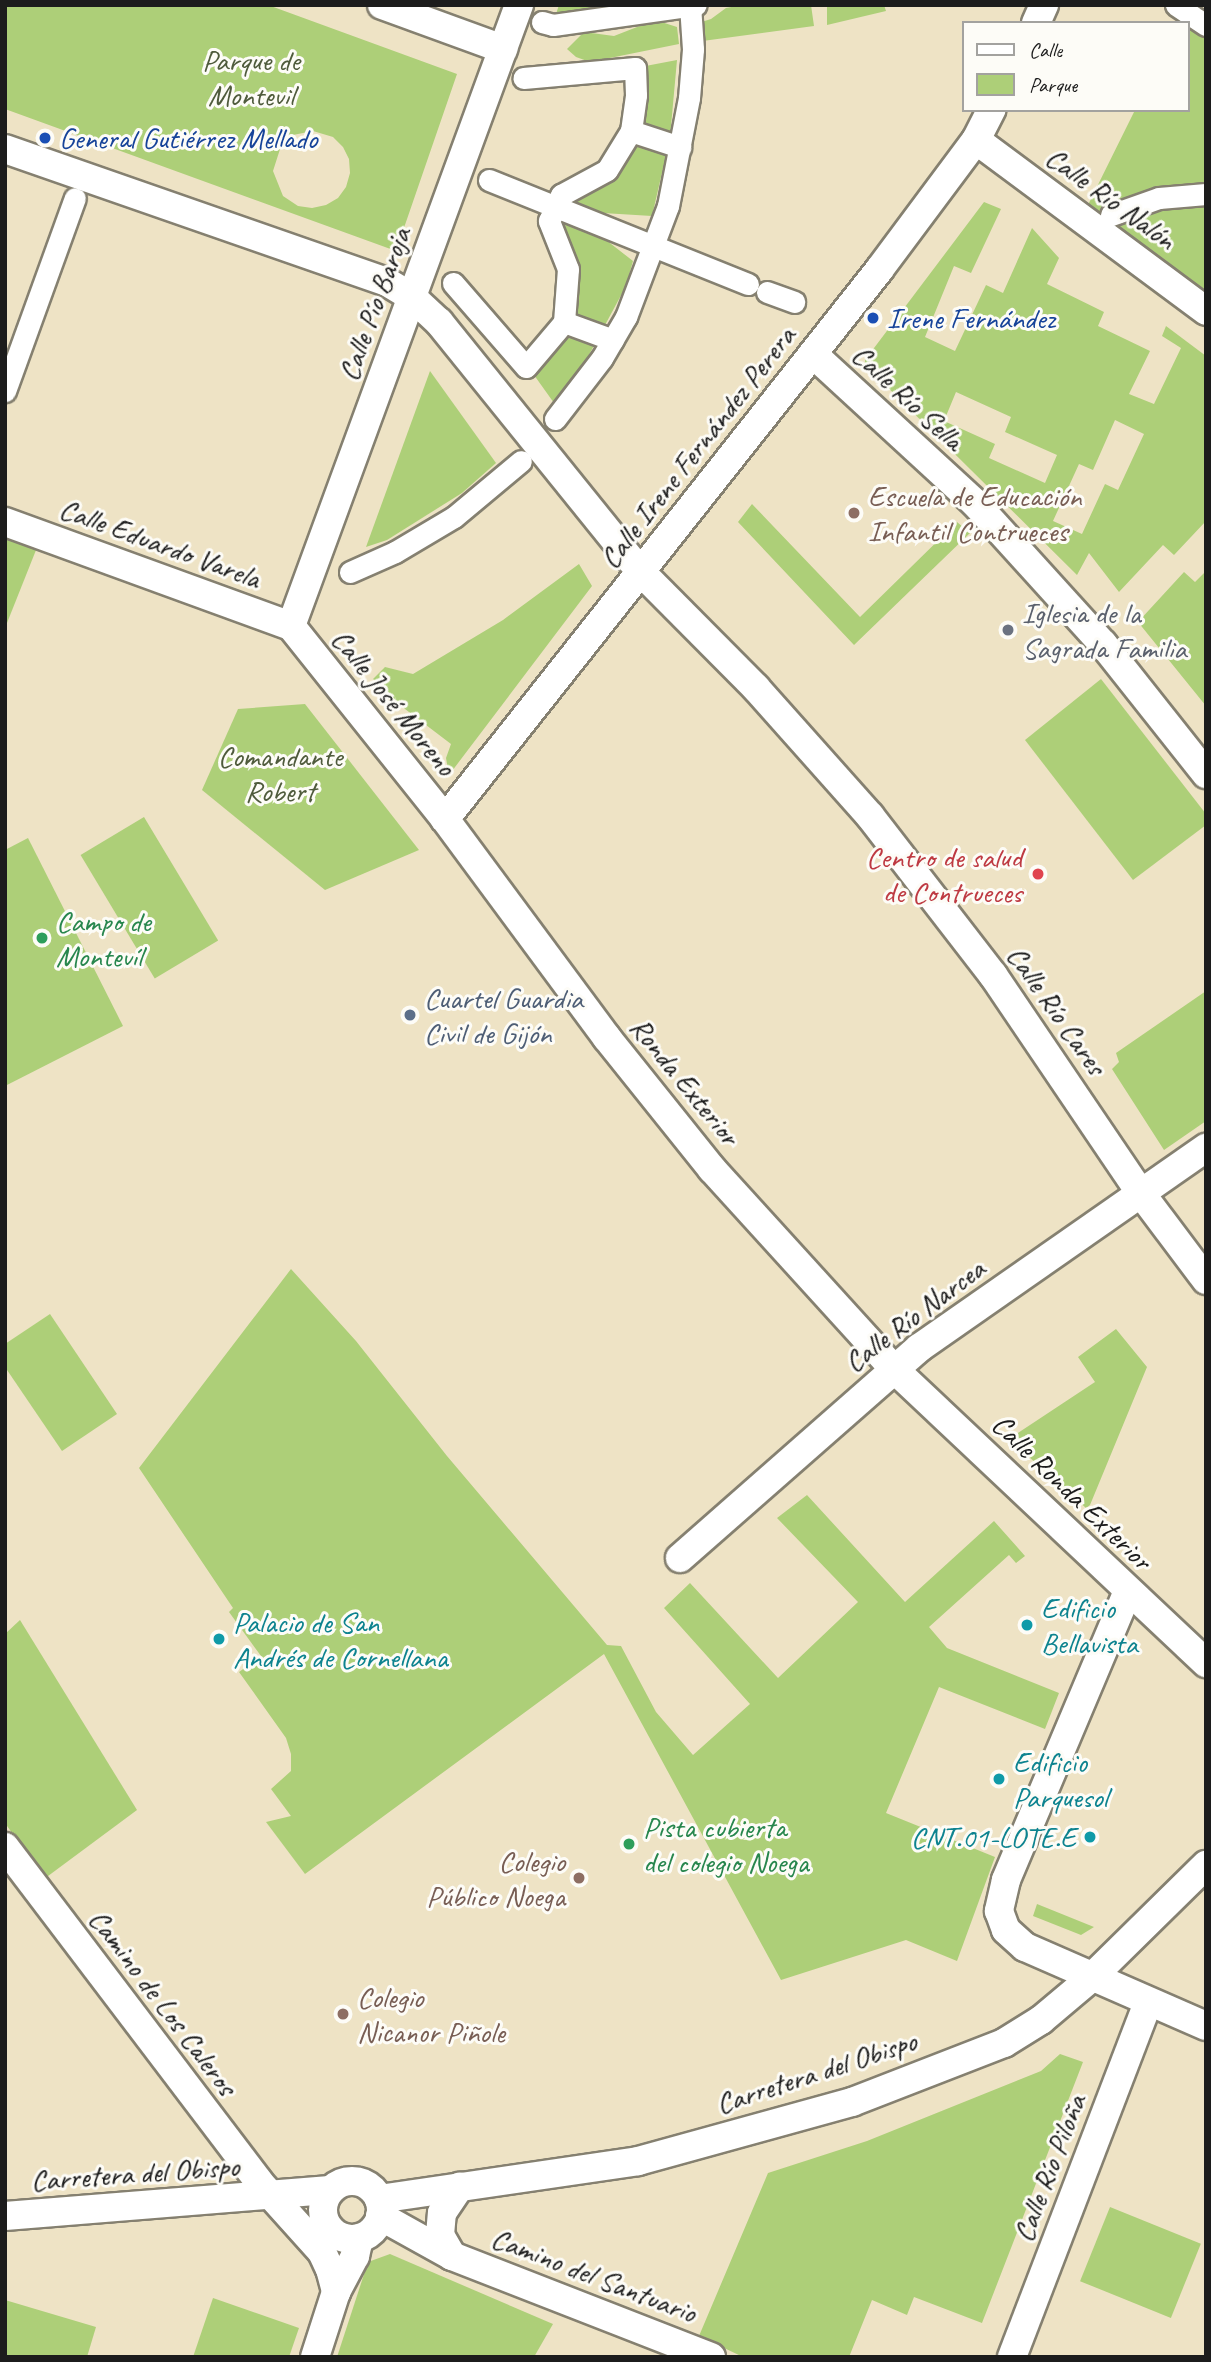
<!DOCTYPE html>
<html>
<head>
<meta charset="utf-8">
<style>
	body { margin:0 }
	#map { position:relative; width:1211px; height:2362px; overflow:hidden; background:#eee3c5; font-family:Caveat,sans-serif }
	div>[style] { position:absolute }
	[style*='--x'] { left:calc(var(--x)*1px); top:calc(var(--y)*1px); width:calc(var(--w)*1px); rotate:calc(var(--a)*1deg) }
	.green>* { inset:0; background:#adcf78; transform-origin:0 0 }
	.roads { filter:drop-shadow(2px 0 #858070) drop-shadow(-2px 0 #858070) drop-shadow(0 2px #858070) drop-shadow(0 -2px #858070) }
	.pedestrian>* { height:21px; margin:-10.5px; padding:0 10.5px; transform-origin:10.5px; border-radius:10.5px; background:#fff }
	.minor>* { height:28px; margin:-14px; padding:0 14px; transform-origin:14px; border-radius:14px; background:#fff }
	.minor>.ring { margin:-14px; padding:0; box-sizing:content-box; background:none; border:28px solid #fff; border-radius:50% }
	.dots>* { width:19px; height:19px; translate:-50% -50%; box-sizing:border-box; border:4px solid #fdfcf7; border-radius:50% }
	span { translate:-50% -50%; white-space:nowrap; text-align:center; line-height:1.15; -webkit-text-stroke:6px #fdfcf7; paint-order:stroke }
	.park-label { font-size:30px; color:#4f5b3c }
	.transit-label { font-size:30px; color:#164399 }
	.left { translate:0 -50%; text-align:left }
	.street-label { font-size:30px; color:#1c1c1c }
	.education-label { font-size:30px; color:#785e54 }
	.right { translate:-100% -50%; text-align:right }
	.worship-label { font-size:30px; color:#5b616d }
	.health-label { font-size:30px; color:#be3a42 }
	.leisure-label { font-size:30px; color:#27864d }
	.service-label { font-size:30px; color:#4e5e75 }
	.culture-label { font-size:30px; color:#0d838f }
	.frame { position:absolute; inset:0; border:7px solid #1c1c1c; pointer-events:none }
	.legend { position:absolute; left:962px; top:21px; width:228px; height:91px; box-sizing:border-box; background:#fdfcf7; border:2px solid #a3a29f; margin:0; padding:9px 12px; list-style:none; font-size:21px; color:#1c1c1c }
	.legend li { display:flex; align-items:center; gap:14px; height:35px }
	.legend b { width:35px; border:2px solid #a3a29f }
</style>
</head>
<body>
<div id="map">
	<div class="green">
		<div style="clip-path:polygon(evenodd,5px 5px,268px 5px,457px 74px,396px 251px,5px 109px,5px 5px,313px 131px,333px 137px,343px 147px,349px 159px,350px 173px,346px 187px,338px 198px,326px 205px,312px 208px,298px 206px,283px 196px,273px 171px,281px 146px,293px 135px,313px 131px)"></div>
		<div style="clip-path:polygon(559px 5px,615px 5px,555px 17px)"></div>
		<div style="clip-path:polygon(742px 5px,811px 5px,814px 26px,695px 42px,695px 24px,711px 19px,726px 8px)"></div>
		<div style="clip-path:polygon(827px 5px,884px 5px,886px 11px,827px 25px)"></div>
		<div style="clip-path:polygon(1187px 12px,1206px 25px,1206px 311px,1082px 217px,1135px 110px,1188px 110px,1188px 23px,1181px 23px)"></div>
		<div style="clip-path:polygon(655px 20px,677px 27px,679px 44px,590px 62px,576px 57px,567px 49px,584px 32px,614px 36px)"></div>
		<div style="clip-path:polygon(677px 60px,670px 137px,632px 125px,635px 68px)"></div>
		<div style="clip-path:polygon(631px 140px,668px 147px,652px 216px,570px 211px,568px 197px)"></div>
		<div style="clip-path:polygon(evenodd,984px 202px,1001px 209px,971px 273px,954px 266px,925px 337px,955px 351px,986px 285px,1003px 293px,1032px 228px,1059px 258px,1047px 284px,1104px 312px,1098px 326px,1150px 351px,1129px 394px,1154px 404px,1181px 348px,1162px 336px,1166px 326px,1206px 356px,1206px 521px,1174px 555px,1163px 545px,1119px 592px,1089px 553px,1077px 575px,865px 365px,865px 360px,984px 202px,956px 392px,1011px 417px,1005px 432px,1057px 455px,1045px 483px,989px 458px,995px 444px,944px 421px,956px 392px,984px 202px,1115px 420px,1144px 434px,1118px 490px,1105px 484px,1082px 534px,1053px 521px,1079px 464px,1093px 470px,1115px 420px)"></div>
		<div style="clip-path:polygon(564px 221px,606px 240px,633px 261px,626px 286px,583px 366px,554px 403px,529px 368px,564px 327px,558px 227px)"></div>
		<div style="clip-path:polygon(430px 371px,496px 463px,462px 493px,387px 540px,366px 547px)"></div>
		<div style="clip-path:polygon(752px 504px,860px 617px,957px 522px,970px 533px,854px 645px,738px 522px)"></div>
		<div style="clip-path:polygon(5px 522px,42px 535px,5px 628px)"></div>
		<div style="clip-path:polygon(579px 564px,592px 586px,449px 775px,446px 758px,451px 744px,405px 709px,373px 679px,385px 667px,413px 674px,503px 620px)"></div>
		<div style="clip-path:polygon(1206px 571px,1206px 706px,1138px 622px,1184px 572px,1195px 582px)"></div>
		<div style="clip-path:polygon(1101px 679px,1206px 814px,1206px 825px,1133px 880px,1025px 740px)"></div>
		<div style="clip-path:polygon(305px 704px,419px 850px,325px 890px,202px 790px,238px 709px)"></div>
		<div style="left:144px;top:817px;width:144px;height:74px;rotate:59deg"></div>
		<div style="clip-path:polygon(28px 838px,123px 1026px,5px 1086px,5px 850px)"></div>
		<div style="clip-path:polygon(1206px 991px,1206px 1121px,1164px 1150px,1112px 1069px,1119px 1062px,1116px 1053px)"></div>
		<div style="clip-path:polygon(291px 1269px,356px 1341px,447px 1456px,607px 1645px,621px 1646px,656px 1712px,693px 1755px,750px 1704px,664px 1608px,690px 1583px,778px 1678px,858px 1602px,777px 1518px,807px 1495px,905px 1602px,994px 1521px,1025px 1556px,1016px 1563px,1009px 1555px,929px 1627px,947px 1648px,1059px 1693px,1045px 1729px,939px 1687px,886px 1813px,995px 1857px,957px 1961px,906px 1940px,781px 1980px,604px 1654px,305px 1874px,266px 1822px,291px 1816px,271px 1789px,291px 1771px,291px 1754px,286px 1738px,239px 1672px,261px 1656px,229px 1612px,233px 1608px,139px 1468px)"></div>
		<div style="clip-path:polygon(50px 1314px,117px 1414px,62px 1451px,5px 1367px,5px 1344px)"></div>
		<div style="clip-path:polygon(1116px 1329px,1147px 1367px,1090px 1505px,1086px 1508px,1009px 1439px,1095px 1382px,1078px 1357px)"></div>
		<div style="clip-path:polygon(20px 1620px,137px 1810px,44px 1879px,5px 1823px,5px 1634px)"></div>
		<div style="clip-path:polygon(1037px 1904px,1094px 1927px,1081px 1935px,1033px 1916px)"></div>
		<div style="clip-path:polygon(1060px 2054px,1083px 2062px,982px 2323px,914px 2297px,907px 2315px,872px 2300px,849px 2357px,743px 2357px,699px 2336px,768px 2173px,867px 2141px,1041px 2071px)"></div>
		<div style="left:1110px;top:2207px;width:98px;height:80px;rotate:22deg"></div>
		<div style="clip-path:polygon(390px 2254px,553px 2324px,534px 2357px,337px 2357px,368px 2262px)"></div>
		<div style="clip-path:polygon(213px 2298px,299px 2328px,289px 2357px,193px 2357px)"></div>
		<div style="clip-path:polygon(5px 2300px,96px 2327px,87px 2357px,5px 2357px)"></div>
	</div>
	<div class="roads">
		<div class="pedestrian">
			<div style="--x:1176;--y:5;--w:36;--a:34"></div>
			<div style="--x:542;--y:22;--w:11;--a:15"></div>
			<div style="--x:553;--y:25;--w:144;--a:-8"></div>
			<div style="--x:631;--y:131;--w:52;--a:18.1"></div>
			<div style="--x:489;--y:180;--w:279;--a:21.9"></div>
			<div style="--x:1111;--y:215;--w:51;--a:-19.5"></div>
			<div style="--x:1159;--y:198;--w:47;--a:-4.9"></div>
			<div style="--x:453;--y:283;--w:111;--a:49"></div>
			<div style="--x:526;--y:367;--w:59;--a:-49.8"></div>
			<div style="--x:564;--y:322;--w:53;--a:-85.7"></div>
			<div style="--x:568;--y:269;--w:52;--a:-111.6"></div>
			<div style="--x:549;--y:221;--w:29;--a:-65"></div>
			<div style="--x:561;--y:195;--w:52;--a:-28.5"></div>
			<div style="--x:607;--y:170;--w:46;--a:-58.4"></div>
			<div style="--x:631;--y:131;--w:36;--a:-82"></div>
			<div style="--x:636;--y:95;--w:27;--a:-92"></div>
			<div style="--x:635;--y:68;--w:112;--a:174.9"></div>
			<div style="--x:767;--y:292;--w:29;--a:20"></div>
			<div style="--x:564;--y:322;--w:52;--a:20.2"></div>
			<div style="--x:5;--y:391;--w:205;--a:-70.1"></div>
			<div style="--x:555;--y:419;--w:77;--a:-52.4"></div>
			<div style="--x:602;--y:358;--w:48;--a:-59.7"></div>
			<div style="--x:626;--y:317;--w:119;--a:-69.3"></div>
			<div style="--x:668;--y:206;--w:110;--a:-79"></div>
			<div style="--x:689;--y:98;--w:49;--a:-85.3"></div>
			<div style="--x:693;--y:49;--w:44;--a:-93.9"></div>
			<div style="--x:350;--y:572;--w:49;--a:-24"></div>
			<div style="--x:395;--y:552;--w:69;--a:-30.7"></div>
			<div style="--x:454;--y:517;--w:87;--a:-39.9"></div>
		</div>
		<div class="minor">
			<div style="--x:382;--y:5;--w:129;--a:20"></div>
			<div style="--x:1036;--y:23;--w:20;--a:-66"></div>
			<div style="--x:976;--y:140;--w:287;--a:36.6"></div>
			<div style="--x:5;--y:149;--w:404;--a:19.2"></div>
			<div style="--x:387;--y:282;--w:29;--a:31"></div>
			<div style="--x:412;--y:297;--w:37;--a:43"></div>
			<div style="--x:439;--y:322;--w:321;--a:51.1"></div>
			<div style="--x:641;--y:572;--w:163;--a:45.2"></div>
			<div style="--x:756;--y:688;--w:171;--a:48.3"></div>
			<div style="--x:870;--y:816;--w:201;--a:52.3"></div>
			<div style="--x:993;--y:975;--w:262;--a:55.9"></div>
			<div style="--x:1140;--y:1192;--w:110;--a:53.1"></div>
			<div style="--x:813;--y:354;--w:220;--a:42.6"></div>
			<div style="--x:975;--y:503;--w:190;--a:47.8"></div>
			<div style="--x:1103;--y:644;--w:166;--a:51.6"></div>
			<div style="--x:5;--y:522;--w:304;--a:20"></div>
			<div style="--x:291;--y:626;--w:247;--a:51.4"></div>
			<div style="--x:445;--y:819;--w:272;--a:53.5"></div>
			<div style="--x:607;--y:1038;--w:168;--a:51.3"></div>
			<div style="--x:712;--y:1169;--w:270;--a:47.7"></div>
			<div style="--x:894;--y:1369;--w:429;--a:43.3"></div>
			<div style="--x:291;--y:626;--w:662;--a:-69.84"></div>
			<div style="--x:445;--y:819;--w:700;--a:-51.67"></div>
			<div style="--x:879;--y:270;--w:162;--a:-53.3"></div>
			<div style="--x:976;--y:140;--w:34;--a:-63"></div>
			<div style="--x:680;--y:1558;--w:318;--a:-41.3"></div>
			<div style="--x:919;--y:1348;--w:350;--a:-34.9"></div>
			<div style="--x:1128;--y:1591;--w:314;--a:112.9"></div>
			<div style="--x:1006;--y:1880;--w:32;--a:103"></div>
			<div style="--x:999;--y:1911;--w:20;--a:70"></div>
			<div style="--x:1006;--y:1930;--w:25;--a:42"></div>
			<div style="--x:1025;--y:1947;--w:197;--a:23.6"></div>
			<div style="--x:5;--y:1847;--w:420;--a:52.8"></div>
			<div style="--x:259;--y:2182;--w:94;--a:48"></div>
			<div style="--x:322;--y:2252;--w:19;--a:65"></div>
			<div style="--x:330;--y:2269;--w:24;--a:75"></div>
			<div class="ring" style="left:323px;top:2181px;width:30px;height:30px"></div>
			<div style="--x:379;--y:2199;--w:262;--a:-8.3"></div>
			<div style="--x:638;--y:2161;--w:222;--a:-15.4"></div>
			<div style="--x:852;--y:2102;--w:163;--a:-21.2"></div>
			<div style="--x:1004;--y:2043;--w:44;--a:-31.9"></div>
			<div style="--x:1041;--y:2020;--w:67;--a:-40.1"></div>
			<div style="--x:1092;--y:1977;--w:160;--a:-44.5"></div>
			<div style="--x:5;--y:2216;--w:326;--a:-4.6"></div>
			<div style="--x:380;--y:2216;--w:82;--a:29.1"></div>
			<div style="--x:452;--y:2256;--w:278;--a:21.3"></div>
			<div style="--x:452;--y:2256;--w:24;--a:-120"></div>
			<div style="--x:440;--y:2235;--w:22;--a:-85"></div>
			<div style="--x:442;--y:2213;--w:32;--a:-56"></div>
			<div style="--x:315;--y:2357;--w:68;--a:-72.1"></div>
			<div style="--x:336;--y:2292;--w:41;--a:-62.2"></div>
			<div style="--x:355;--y:2256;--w:18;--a:-77"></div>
			<div style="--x:1012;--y:2357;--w:379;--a:-69"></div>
		</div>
	</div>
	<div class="dots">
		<div style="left:45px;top:138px;background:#1a4fb4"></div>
		<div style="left:873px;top:318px;background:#1a4fb4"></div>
		<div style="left:854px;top:513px;background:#8d6e63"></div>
		<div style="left:1008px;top:630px;background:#6b7280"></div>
		<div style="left:1038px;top:874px;background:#e0444e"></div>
		<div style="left:42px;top:938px;background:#2e9e5b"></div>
		<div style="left:410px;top:1015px;background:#5c6f8a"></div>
		<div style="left:1027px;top:1625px;background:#0f9aa8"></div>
		<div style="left:219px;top:1639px;background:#0f9aa8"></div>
		<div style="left:999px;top:1779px;background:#0f9aa8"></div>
		<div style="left:1090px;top:1837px;background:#0f9aa8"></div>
		<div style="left:629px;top:1844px;background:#2e9e5b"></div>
		<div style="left:579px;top:1878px;background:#8d6e63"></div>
		<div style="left:343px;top:2014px;background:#8d6e63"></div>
	</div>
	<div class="park-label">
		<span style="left:251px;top:77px">Parque de<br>Montevil</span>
		<span style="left:280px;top:773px">Comandante<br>Robert</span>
	</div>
	<div class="transit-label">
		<span class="left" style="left:59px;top:138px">General Gutiérrez Mellado</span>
		<span class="left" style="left:887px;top:318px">Irene Fernández</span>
	</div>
	<div class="street-label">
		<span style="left:1111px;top:198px;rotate:36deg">Calle Río Nalón</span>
		<span style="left:374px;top:304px;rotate:-70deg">Calle Pío Baroja</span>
		<span style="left:908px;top:397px;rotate:43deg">Calle Río Sella</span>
		<span style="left:697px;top:447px;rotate:-52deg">Calle Irene Fernández Perera</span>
		<span style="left:160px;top:543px;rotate:20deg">Calle Eduardo Varela</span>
		<span style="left:394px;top:702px;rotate:51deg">Calle José Moreno</span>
		<span style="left:1057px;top:1010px;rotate:55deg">Calle Río Cares</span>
		<span style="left:685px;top:1081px;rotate:51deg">Ronda Exterior</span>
		<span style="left:914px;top:1315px;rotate:-37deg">Calle Río Narcea</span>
		<span style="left:1072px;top:1492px;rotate:44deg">Calle Ronda Exterior</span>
		<span style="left:163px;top:2002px;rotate:53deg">Camino de Los Caleros</span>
		<span style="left:816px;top:2072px;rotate:-18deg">Carretera del Obispo</span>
		<span style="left:1049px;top:2168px;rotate:-69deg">Calle Río Piloña</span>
		<span style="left:135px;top:2173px;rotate:-4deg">Carretera del Obispo</span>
		<span style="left:594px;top:2275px;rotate:21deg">Camino del Santuario</span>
	</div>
	<div class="education-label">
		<span class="left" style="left:868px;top:513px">Escuela de Educación<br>Infantil Contrueces</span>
		<span class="right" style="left:565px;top:1878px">Colegio<br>Público Noega</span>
		<span class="left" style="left:357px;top:2014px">Colegio<br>Nicanor Piñole</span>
	</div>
	<div class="worship-label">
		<span class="left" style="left:1022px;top:630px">Iglesia de la<br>Sagrada Familia</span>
	</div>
	<div class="health-label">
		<span class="right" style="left:1022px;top:874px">Centro de salud<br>de Contrueces</span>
	</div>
	<div class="leisure-label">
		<span class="left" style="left:56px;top:938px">Campo de<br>Montevíl</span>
		<span class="left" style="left:643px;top:1844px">Pista cubierta<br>del colegio Noega</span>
	</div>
	<div class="service-label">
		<span class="left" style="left:424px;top:1015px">Cuartel Guardia<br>Civil de Gijón</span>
	</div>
	<div class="culture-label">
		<span class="left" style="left:1041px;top:1625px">Edificio<br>Bellavista</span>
		<span class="left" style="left:233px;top:1639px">Palacio de San<br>Andrés de Cornellana</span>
		<span class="left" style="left:1013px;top:1779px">Edificio<br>Parquesol</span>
		<span class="right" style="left:1076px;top:1837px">CNT.01-LOTE.E</span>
	</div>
	<div class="frame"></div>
	<ul class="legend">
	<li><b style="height:9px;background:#fff"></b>Calle</li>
	<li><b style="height:19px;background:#adcf78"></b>Parque</li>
	</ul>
</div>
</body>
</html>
